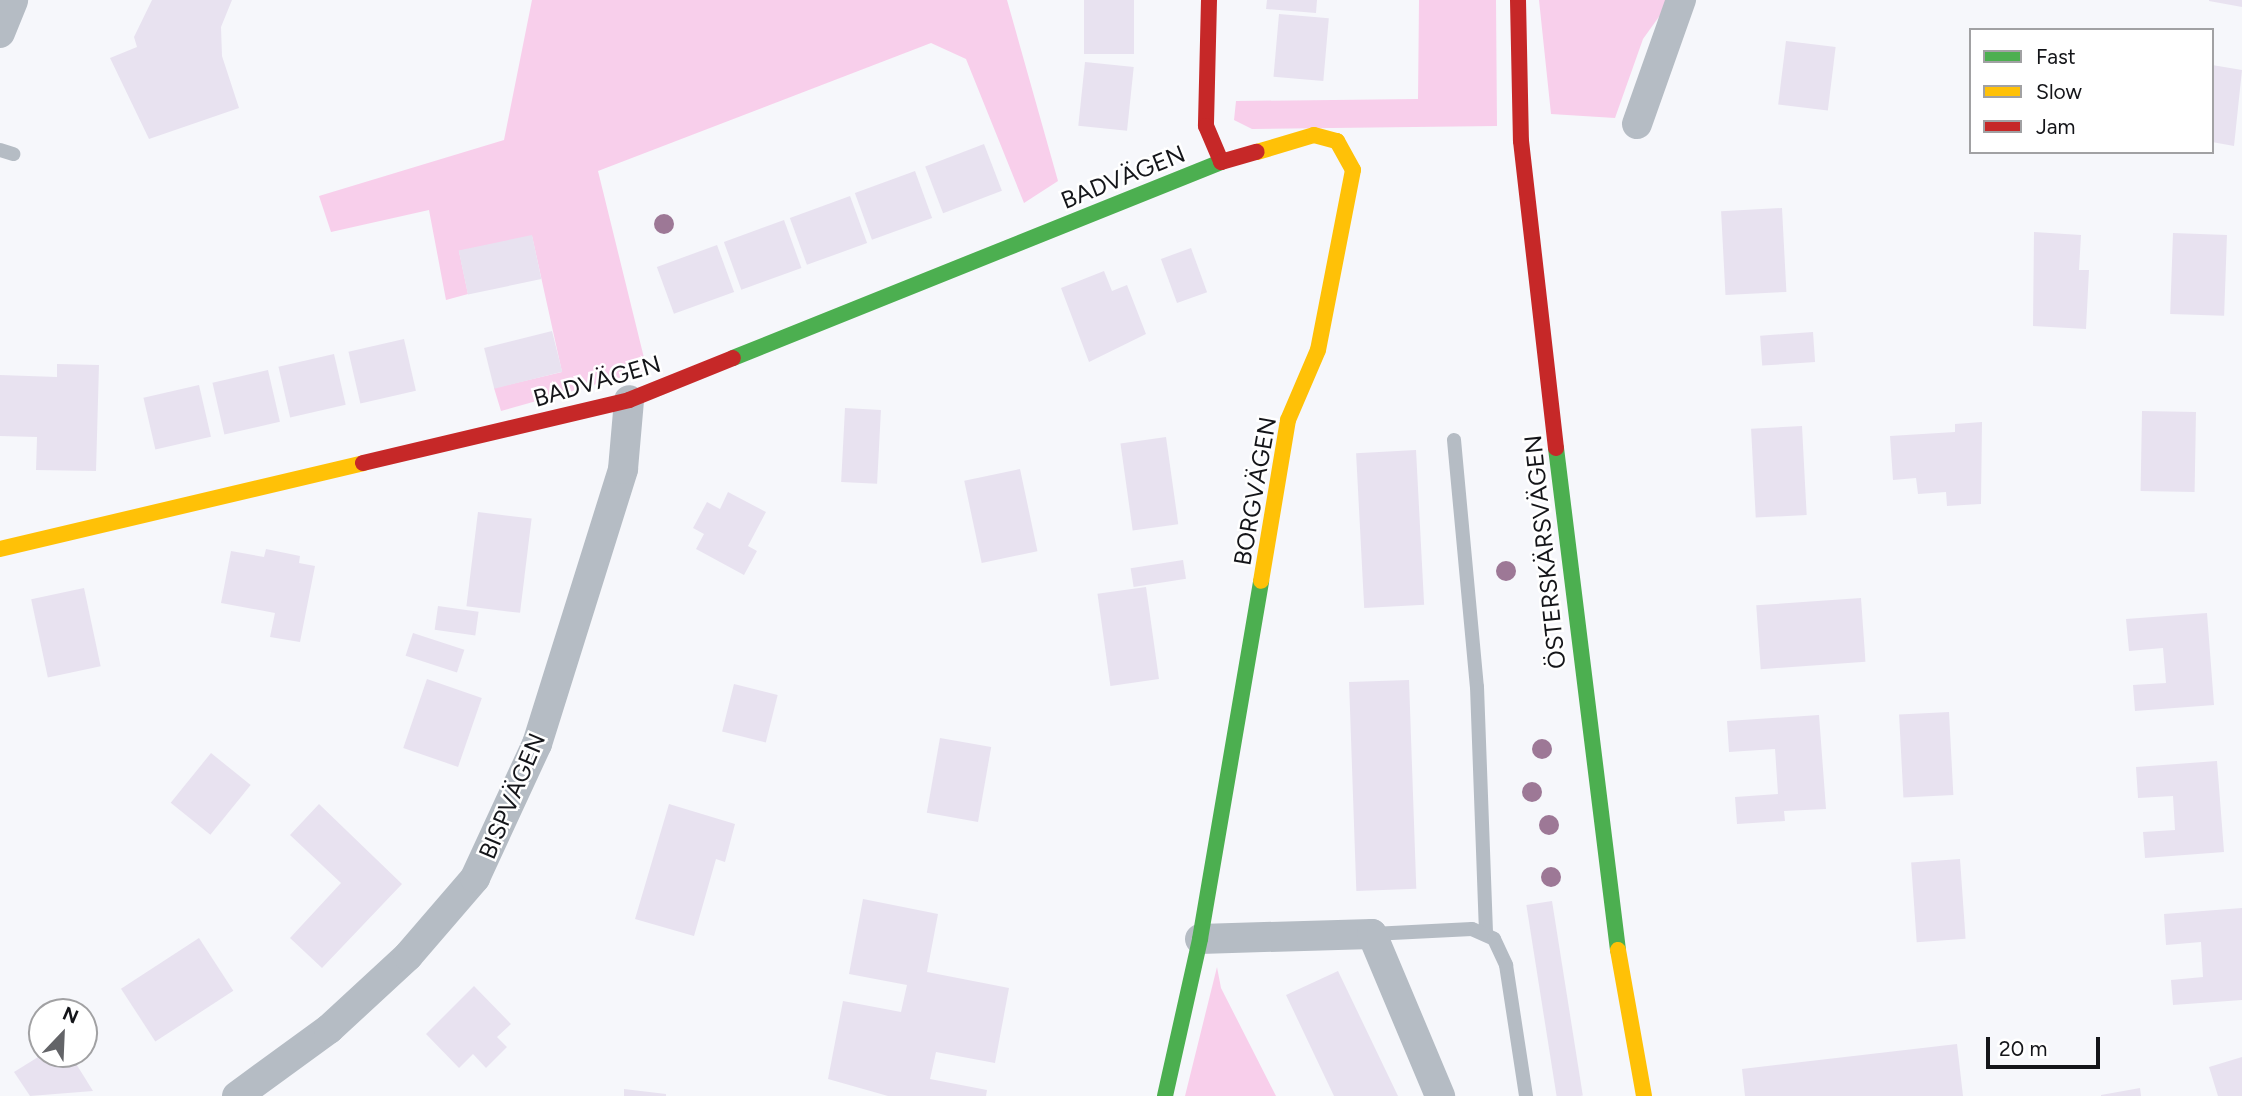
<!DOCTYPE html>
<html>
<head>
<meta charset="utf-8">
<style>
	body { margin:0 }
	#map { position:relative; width:2242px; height:1096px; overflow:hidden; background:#f6f7fb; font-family:Figtree,sans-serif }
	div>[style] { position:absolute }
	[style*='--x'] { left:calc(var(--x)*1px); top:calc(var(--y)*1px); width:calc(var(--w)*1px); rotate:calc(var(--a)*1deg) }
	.green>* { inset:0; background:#f8cfeb }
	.building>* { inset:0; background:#e8e2f0; transform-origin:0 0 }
	.lane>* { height:14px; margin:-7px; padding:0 7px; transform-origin:7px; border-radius:7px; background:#b5bcc4 }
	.street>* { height:30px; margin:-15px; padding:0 15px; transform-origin:15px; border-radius:15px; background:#b5bcc4 }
	.fast>* { height:16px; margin:-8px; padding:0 8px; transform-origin:8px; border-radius:8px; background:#4caf50 }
	.slow>* { height:16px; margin:-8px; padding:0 8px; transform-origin:8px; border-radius:8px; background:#ffc107 }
	.jam>* { height:16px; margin:-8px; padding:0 8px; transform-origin:8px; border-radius:8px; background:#c62828 }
	.trees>* { width:20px; height:20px; margin:-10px; border-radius:50%; background:#9d7896 }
	span { translate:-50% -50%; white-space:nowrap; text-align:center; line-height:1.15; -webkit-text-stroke:5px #fff; paint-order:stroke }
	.street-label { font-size:24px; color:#141519 }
	.legend { position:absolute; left:1969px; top:28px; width:245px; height:126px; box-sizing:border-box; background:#fff; border:2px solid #a1a1a3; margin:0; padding:9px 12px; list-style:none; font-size:21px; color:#141519 }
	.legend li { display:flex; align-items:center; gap:14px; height:35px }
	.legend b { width:35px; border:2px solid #a1a1a3 }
	.north { position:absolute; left:28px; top:998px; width:70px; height:70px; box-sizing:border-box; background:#fff; border:2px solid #a1a1a3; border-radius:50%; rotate:23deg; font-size:19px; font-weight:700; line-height:28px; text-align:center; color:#141519 }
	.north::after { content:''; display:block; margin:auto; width:24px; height:32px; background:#636468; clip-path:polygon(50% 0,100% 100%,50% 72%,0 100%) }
	.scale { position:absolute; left:1986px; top:1037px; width:114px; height:32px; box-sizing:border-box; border:4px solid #141519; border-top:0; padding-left:9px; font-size:21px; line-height:24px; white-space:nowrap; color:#141519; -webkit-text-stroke:5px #fff; paint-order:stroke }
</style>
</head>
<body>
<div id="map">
	<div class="green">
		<div style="clip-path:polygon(532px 0,1007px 0,1058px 181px,1024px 203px,966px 59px,931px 43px,598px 171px,647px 370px,501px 411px,494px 388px,562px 372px,532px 236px,459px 251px,468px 294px,446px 300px,429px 210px,331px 232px,319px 196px,504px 140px)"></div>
		<div style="clip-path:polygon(1419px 0,1496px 0,1497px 126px,1252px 129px,1234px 120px,1236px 101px,1418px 99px)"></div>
		<div style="clip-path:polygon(1539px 0,1671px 0,1643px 39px,1615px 118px,1551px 114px)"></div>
		<div style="clip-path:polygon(1217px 967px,1221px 988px,1276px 1096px,1185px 1096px)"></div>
	</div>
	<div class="building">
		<div style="clip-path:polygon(152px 0,232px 0,221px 27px,222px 56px,239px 108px,149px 139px,110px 58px,137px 47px,134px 37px)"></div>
		<div style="left:1084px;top:0;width:50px;height:54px"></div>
		<div style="clip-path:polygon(1267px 0,1317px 0,1316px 13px,1266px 9px)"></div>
		<div style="clip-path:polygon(2209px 0,2242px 0,2242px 7px,2209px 1px)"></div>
		<div style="left:1279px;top:14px;width:50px;height:63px;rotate:5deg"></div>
		<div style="left:1786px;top:41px;width:50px;height:64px;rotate:7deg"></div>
		<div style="left:1085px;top:62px;width:49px;height:64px;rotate:6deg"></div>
		<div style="clip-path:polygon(2212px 65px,2242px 70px,2234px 146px,2212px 142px)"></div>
		<div style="left:984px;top:144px;width:50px;height:63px;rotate:69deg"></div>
		<div style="left:915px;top:171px;width:50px;height:64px;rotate:70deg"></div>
		<div style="left:850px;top:196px;width:50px;height:64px;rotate:70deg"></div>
		<div style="left:1782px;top:208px;width:84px;height:61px;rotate:87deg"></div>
		<div style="left:784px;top:220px;width:51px;height:64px;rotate:70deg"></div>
		<div style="clip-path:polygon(2034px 232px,2081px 235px,2079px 270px,2089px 270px,2086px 329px,2033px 326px)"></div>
		<div style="left:2173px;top:233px;width:54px;height:81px;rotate:2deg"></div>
		<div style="left:532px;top:235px;width:45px;height:75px;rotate:78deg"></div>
		<div style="left:717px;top:245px;width:50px;height:64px;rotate:70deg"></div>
		<div style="left:1191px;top:248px;width:47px;height:32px;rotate:70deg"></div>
		<div style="clip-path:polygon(1104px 271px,1112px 291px,1127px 285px,1146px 334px,1089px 362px,1061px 288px)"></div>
		<div style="left:552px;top:331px;width:42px;height:70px;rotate:76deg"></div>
		<div style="left:1813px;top:332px;width:30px;height:53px;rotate:86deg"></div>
		<div style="left:404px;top:339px;width:53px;height:57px;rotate:77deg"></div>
		<div style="left:334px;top:354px;width:52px;height:57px;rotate:77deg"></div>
		<div style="clip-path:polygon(57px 364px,99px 365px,96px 471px,36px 470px,37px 437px,0 436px,0 375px,57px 377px)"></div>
		<div style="left:268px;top:370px;width:53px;height:57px;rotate:77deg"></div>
		<div style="left:199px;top:385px;width:53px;height:57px;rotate:77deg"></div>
		<div style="left:845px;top:408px;width:36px;height:74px;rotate:3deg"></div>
		<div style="left:2142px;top:411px;width:54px;height:80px;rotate:1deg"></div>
		<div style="clip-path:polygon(1982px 422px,1981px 504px,1947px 506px,1946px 492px,1918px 494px,1916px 478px,1893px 480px,1890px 436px,1955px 432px,1955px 424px)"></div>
		<div style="left:1802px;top:426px;width:89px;height:51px;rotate:87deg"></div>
		<div style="left:1166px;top:437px;width:88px;height:46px;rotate:82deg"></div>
		<div style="left:1416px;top:450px;width:155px;height:60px;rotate:87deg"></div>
		<div style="left:1020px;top:469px;width:84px;height:57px;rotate:78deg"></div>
		<div style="clip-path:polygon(728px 492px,766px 512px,748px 546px,757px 551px,744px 575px,696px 549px,704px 534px,693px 528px,707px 502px,720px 509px)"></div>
		<div style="left:478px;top:512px;width:54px;height:95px;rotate:7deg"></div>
		<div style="clip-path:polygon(266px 549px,300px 556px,299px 563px,315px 566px,300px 642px,270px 637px,275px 613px,221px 603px,231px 551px,264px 557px)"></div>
		<div style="left:1183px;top:560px;width:19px;height:53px;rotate:81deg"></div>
		<div style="left:1146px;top:587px;width:93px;height:49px;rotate:82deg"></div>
		<div style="left:84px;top:588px;width:80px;height:54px;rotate:78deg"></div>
		<div style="left:1861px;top:598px;width:64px;height:105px;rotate:86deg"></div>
		<div style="left:438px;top:606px;width:41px;height:24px;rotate:8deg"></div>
		<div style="clip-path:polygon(2207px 613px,2214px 705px,2135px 711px,2133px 685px,2166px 683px,2163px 648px,2129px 651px,2126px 619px)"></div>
		<div style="left:413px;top:633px;width:54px;height:24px;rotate:18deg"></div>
		<div style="left:427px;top:679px;width:58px;height:73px;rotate:19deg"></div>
		<div style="left:1409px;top:680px;width:209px;height:60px;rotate:88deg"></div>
		<div style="left:734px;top:684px;width:45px;height:49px;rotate:14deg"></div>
		<div style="left:1949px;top:712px;width:83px;height:50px;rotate:87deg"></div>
		<div style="clip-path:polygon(1819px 715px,1826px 809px,1784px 811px,1785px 821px,1737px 824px,1735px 797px,1778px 794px,1775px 749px,1729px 752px,1727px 721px)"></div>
		<div style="left:940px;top:738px;width:52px;height:76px;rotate:10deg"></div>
		<div style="left:211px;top:753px;width:51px;height:64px;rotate:39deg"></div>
		<div style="clip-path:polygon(2217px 761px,2224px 852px,2145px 858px,2143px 832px,2175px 830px,2173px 796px,2138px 798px,2136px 767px)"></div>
		<div style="clip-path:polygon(319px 804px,402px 884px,322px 968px,290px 938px,341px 883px,290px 835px)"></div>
		<div style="clip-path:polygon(669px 804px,735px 824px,725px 862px,716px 859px,694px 936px,635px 919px)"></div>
		<div style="left:1960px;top:859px;width:80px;height:49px;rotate:86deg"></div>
		<div style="clip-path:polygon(863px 899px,938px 914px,927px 972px,1009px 988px,995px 1063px,936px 1052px,930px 1079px,987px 1090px,986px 1096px,888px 1096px,828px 1079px,843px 1001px,901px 1012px,907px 985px,849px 974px)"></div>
		<div style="left:1552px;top:901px;width:197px;height:26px;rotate:81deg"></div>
		<div style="clip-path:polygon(2242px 908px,2242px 1000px,2173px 1005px,2171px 980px,2203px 977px,2201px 942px,2166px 945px,2164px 914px)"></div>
		<div style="left:199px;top:938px;width:63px;height:93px;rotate:57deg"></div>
		<div style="clip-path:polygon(1338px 971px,1398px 1096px,1334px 1096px,1286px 995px)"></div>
		<div style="clip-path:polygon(474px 986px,511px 1024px,497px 1037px,507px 1047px,486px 1068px,473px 1054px,459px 1068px,426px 1034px)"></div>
		<div style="clip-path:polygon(1957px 1044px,1963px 1096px,1745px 1096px,1742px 1069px)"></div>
		<div style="clip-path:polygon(43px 1054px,70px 1054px,93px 1091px,30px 1096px,14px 1072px)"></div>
		<div style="clip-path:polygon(2242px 1057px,2242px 1096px,2218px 1096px,2209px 1067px)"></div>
		<div style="clip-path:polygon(2140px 1088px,2141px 1096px,2101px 1096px,2101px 1095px)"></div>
		<div style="clip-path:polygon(624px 1089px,666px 1094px,666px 1096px,624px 1096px)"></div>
	</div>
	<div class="lane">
		<div style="--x:0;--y:150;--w:14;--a:17"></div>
		<div style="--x:1454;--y:440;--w:248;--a:84.7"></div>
		<div style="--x:1477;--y:687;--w:246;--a:87.9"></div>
		<div style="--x:1372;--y:934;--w:100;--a:-2.9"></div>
		<div style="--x:1472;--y:929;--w:24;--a:24"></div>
		<div style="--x:1494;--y:939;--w:29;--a:65"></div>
		<div style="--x:1506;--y:965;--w:133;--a:81.3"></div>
	</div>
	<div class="street">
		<div style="--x:0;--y:33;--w:35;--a:-68"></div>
		<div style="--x:1637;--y:124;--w:132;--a:-70.5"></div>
		<div style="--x:1200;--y:939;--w:172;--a:-1.7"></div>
		<div style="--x:1372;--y:934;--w:176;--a:67.2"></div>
		<div style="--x:237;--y:1096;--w:114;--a:-36.1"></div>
		<div style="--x:329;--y:1029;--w:108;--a:-42.7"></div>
		<div style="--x:408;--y:956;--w:103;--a:-49.3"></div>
		<div style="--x:475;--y:878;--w:148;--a:-65.2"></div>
		<div style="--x:537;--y:744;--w:288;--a:-72.6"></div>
		<div style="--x:623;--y:469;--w:69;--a:-85"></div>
	</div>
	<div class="fast">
		<div style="--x:733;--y:358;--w:526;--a:-21.88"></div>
		<div style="--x:1556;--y:448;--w:506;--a:82.96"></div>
		<div style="--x:1165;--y:1096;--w:161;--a:-77.4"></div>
		<div style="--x:1200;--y:939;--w:363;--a:-80.3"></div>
	</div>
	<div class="slow">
		<div style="--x:1257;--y:152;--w:59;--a:-16.6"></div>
		<div style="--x:1314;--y:135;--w:24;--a:15"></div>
		<div style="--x:1337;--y:141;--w:33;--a:61"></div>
		<div style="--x:1353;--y:170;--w:183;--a:101"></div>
		<div style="--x:1318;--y:350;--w:76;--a:113.2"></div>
		<div style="--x:1288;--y:420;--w:163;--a:99.5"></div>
		<div style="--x:0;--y:549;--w:373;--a:-13.3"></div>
		<div style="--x:1618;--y:950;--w:148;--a:79.9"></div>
	</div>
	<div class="jam">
		<div style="--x:1209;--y:0;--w:126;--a:91.4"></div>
		<div style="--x:1206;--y:126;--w:39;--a:67"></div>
		<div style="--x:1221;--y:162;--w:37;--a:-16"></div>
		<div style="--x:1518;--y:0;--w:141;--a:88.8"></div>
		<div style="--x:1521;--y:141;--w:309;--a:83.5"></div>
		<div style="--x:363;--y:463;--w:273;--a:-13.3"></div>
		<div style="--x:629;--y:400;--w:112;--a:-22"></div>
	</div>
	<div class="trees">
		<div style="left:664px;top:224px"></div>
		<div style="left:1506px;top:571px"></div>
		<div style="left:1542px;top:749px"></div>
		<div style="left:1532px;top:792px"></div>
		<div style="left:1549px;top:825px"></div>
		<div style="left:1551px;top:877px"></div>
	</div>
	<div class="street-label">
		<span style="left:1123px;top:177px;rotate:-22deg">BADVÄGEN</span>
		<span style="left:597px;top:381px;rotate:-16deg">BADVÄGEN</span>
		<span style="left:1255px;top:491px;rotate:-80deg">BORGVÄGEN</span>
		<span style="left:1545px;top:552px;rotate:-96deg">ÖSTERSKÄRSVÄGEN</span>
		<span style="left:512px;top:796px;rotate:-67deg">BISPVÄGEN</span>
	</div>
	<ul class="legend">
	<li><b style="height:9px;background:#4caf50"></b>Fast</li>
	<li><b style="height:9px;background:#ffc107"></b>Slow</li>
	<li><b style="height:9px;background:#c62828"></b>Jam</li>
	</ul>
	<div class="north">N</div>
	<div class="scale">20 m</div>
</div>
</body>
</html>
